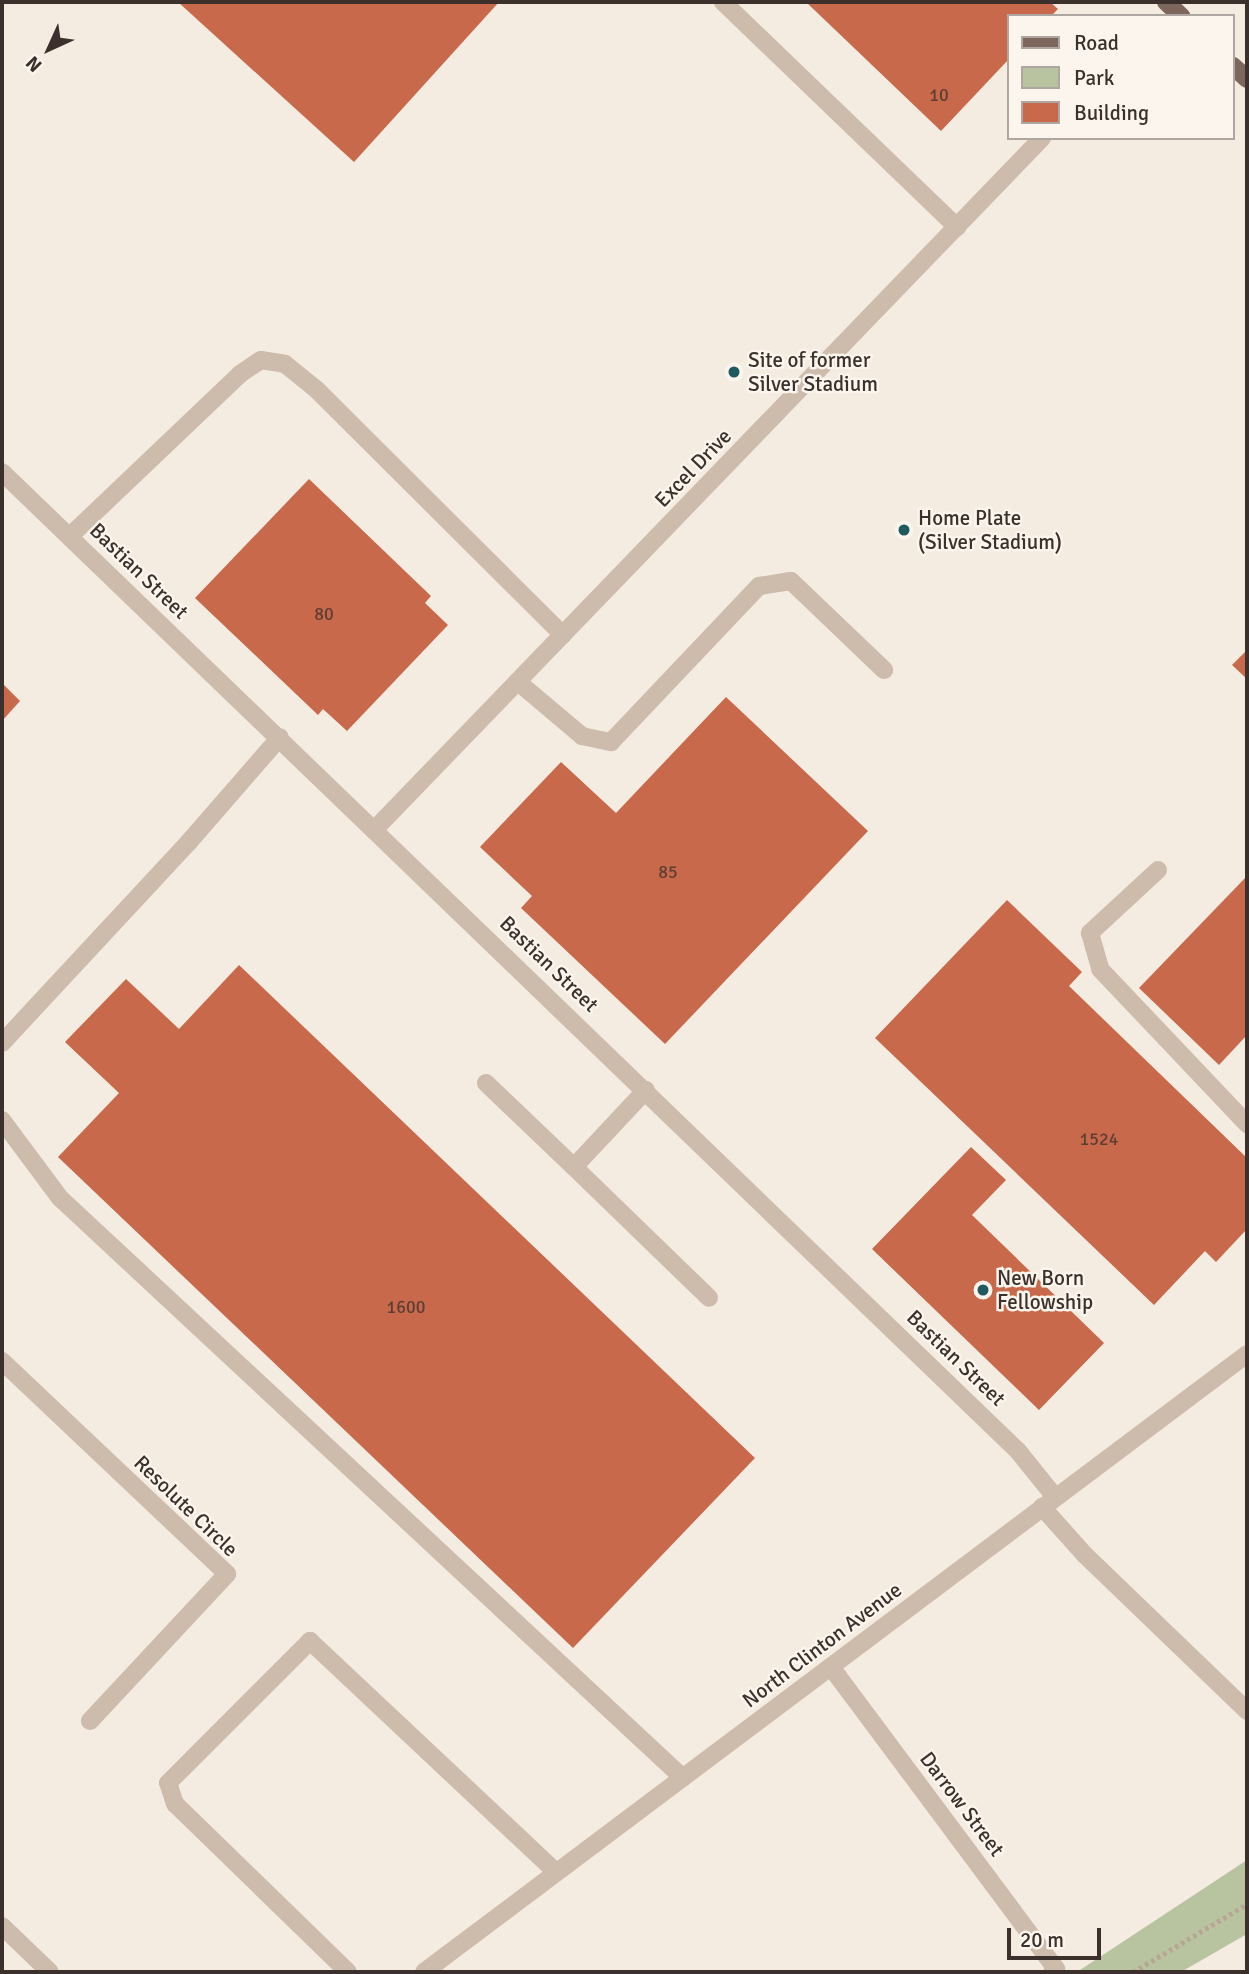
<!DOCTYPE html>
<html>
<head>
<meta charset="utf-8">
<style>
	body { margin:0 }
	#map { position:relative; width:1249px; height:1974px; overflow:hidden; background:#f4ebe1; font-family:Signika,sans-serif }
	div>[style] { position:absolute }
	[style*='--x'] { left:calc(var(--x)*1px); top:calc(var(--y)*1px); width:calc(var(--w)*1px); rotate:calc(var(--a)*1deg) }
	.green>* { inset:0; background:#b8c4a0 }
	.building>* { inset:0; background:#c8694b }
	.path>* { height:4.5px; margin-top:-2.25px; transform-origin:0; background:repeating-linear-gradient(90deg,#b9a596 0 3.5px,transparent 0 7px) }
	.minor>* { height:18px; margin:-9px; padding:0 9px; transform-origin:9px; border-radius:9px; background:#cdbbac }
	.major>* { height:18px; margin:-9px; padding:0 9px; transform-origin:9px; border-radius:9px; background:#7d675c }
	.dots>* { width:19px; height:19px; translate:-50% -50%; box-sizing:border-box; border:4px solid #fbf5ee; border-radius:50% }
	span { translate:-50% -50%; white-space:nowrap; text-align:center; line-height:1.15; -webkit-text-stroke:5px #fbf5ee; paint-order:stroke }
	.number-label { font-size:18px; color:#5e3e33 }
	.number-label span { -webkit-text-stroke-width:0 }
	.poi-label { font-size:21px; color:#3b302b }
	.left { translate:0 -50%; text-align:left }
	.street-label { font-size:21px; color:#3b302b }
	.frame { position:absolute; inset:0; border:4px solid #3b302b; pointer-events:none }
	.legend { position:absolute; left:1007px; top:14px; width:228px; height:126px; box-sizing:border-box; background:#fbf5ee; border:2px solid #aea6a0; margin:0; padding:9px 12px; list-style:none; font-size:21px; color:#3b302b }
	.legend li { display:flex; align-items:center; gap:14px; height:35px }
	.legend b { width:35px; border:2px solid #aea6a0 }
	.north { position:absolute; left:14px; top:14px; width:70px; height:70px; -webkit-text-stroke:5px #fbf5ee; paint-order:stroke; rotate:225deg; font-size:19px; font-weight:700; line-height:28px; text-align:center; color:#3b302b }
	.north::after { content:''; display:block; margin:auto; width:24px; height:32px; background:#3b302b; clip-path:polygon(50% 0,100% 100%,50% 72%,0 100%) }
	.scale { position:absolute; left:1007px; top:1928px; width:94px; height:32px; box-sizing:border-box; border:4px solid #3b302b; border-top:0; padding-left:9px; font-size:21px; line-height:24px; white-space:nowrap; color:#3b302b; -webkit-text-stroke:5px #fbf5ee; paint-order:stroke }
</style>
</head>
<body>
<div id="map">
	<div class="green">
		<div style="clip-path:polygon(1247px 1860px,1247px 1934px,1181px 1972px,1077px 1972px)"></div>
	</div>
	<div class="building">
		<div style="clip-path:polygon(178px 2px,499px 2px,354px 162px)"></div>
		<div style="clip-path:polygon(806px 2px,1050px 2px,1058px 9px,1051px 16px,1009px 16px,1009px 59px,941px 131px)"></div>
		<div style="clip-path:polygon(309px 479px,431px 596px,425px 603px,448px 625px,347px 731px,323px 709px,318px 715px,195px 598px)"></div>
		<div style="clip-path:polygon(1247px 650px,1247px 679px,1232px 665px)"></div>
		<div style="clip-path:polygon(2px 683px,20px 701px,2px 721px)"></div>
		<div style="clip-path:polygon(726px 697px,868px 831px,665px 1044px,521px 908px,532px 896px,480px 847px,561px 762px,616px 813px)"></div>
		<div style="clip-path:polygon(1247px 876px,1247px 1035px,1219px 1065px,1139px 988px)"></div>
		<div style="clip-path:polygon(1007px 900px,1082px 972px,1069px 986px,1247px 1158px,1247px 1229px,1216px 1262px,1205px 1251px,1154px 1305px,875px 1038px)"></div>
		<div style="clip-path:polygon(239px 965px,755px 1458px,573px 1648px,58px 1157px,119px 1093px,65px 1042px,126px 979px,179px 1029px)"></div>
		<div style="clip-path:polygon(971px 1147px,1006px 1180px,972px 1215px,1104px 1343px,1039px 1410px,872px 1249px)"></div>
	</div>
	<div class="path">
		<div style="--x:1133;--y:1972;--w:133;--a:-30.8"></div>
	</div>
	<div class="minor">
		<div style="--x:723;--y:2;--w:325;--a:43.9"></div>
		<div style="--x:2;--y:472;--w:1411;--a:43.94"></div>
		<div style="--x:1018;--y:1451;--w:59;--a:51.2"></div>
		<div style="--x:70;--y:536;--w:235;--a:-43.6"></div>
		<div style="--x:240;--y:374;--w:25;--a:-34"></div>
		<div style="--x:261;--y:360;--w:24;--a:9"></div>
		<div style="--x:285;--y:364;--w:41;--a:39.1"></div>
		<div style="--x:317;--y:390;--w:347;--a:44.9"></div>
		<div style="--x:518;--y:682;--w:84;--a:40.2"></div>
		<div style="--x:582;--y:736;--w:30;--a:12"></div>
		<div style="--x:611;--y:742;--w:215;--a:-46.5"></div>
		<div style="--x:759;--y:586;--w:32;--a:-9"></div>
		<div style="--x:791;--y:581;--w:129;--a:43.7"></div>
		<div style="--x:376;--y:828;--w:959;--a:-46.01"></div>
		<div style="--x:1158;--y:870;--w:93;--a:137.2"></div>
		<div style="--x:1090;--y:933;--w:37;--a:74"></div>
		<div style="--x:1100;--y:969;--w:214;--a:46.5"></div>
		<div style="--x:2;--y:1043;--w:273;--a:-47.1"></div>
		<div style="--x:188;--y:843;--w:140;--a:-49"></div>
		<div style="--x:486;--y:1083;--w:122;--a:43.7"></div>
		<div style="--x:646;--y:1090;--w:105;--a:133.1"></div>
		<div style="--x:574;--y:1167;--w:188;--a:44.1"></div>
		<div style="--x:2;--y:1120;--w:97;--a:53.4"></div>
		<div style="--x:60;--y:1198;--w:851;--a:42.95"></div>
		<div style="--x:2;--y:1361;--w:310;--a:43.4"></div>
		<div style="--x:227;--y:1574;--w:201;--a:133"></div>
		<div style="--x:1042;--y:1507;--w:64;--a:48.1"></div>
		<div style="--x:1085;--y:1555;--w:225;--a:43.9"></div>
		<div style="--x:831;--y:1667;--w:377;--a:53.3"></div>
		<div style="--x:1056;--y:1969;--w:5;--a:143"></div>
		<div style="--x:2;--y:1926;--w:66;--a:43.8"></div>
		<div style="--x:348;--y:1972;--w:241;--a:-135.8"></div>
		<div style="--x:175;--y:1804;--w:22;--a:-108"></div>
		<div style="--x:168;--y:1783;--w:201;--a:-45"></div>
		<div style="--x:310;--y:1641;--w:337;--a:43.2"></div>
		<div style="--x:424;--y:1972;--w:1029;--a:-36.9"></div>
	</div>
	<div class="major">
		<div style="--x:1166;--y:2;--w:21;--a:43"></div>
		<div style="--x:1233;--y:66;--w:19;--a:43"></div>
	</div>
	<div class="dots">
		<div style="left:734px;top:372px;background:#1f5a5e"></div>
		<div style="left:904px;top:530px;background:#1f5a5e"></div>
		<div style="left:983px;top:1290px;background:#1f5a5e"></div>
	</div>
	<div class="number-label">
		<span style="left:939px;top:95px">10</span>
		<span style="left:324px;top:614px">80</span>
		<span style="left:668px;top:872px">85</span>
		<span style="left:1099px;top:1139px">1524</span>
		<span style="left:406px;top:1307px">1600</span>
	</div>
	<div class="poi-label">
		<span class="left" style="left:748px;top:372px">Site of former<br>Silver Stadium</span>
		<span class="left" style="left:918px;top:530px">Home Plate<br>(Silver Stadium)</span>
		<span class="left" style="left:997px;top:1290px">New Born<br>Fellowship</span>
	</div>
	<div class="street-label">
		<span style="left:693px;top:468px;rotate:-46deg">Excel Drive</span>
		<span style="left:139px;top:571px;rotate:44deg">Bastian Street</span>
		<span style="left:549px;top:964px;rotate:44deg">Bastian Street</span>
		<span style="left:956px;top:1358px;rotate:44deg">Bastian Street</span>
		<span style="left:186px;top:1506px;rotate:44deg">Resolute Circle</span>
		<span style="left:822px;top:1645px;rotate:-37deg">North Clinton Avenue</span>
		<span style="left:962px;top:1804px;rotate:53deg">Darrow Street</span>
	</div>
	<div class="frame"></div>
	<ul class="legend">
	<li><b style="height:9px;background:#7d675c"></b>Road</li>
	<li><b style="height:19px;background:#b8c4a0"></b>Park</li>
	<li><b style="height:19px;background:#c8694b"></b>Building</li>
	</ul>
	<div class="north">N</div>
	<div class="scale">20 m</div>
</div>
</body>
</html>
